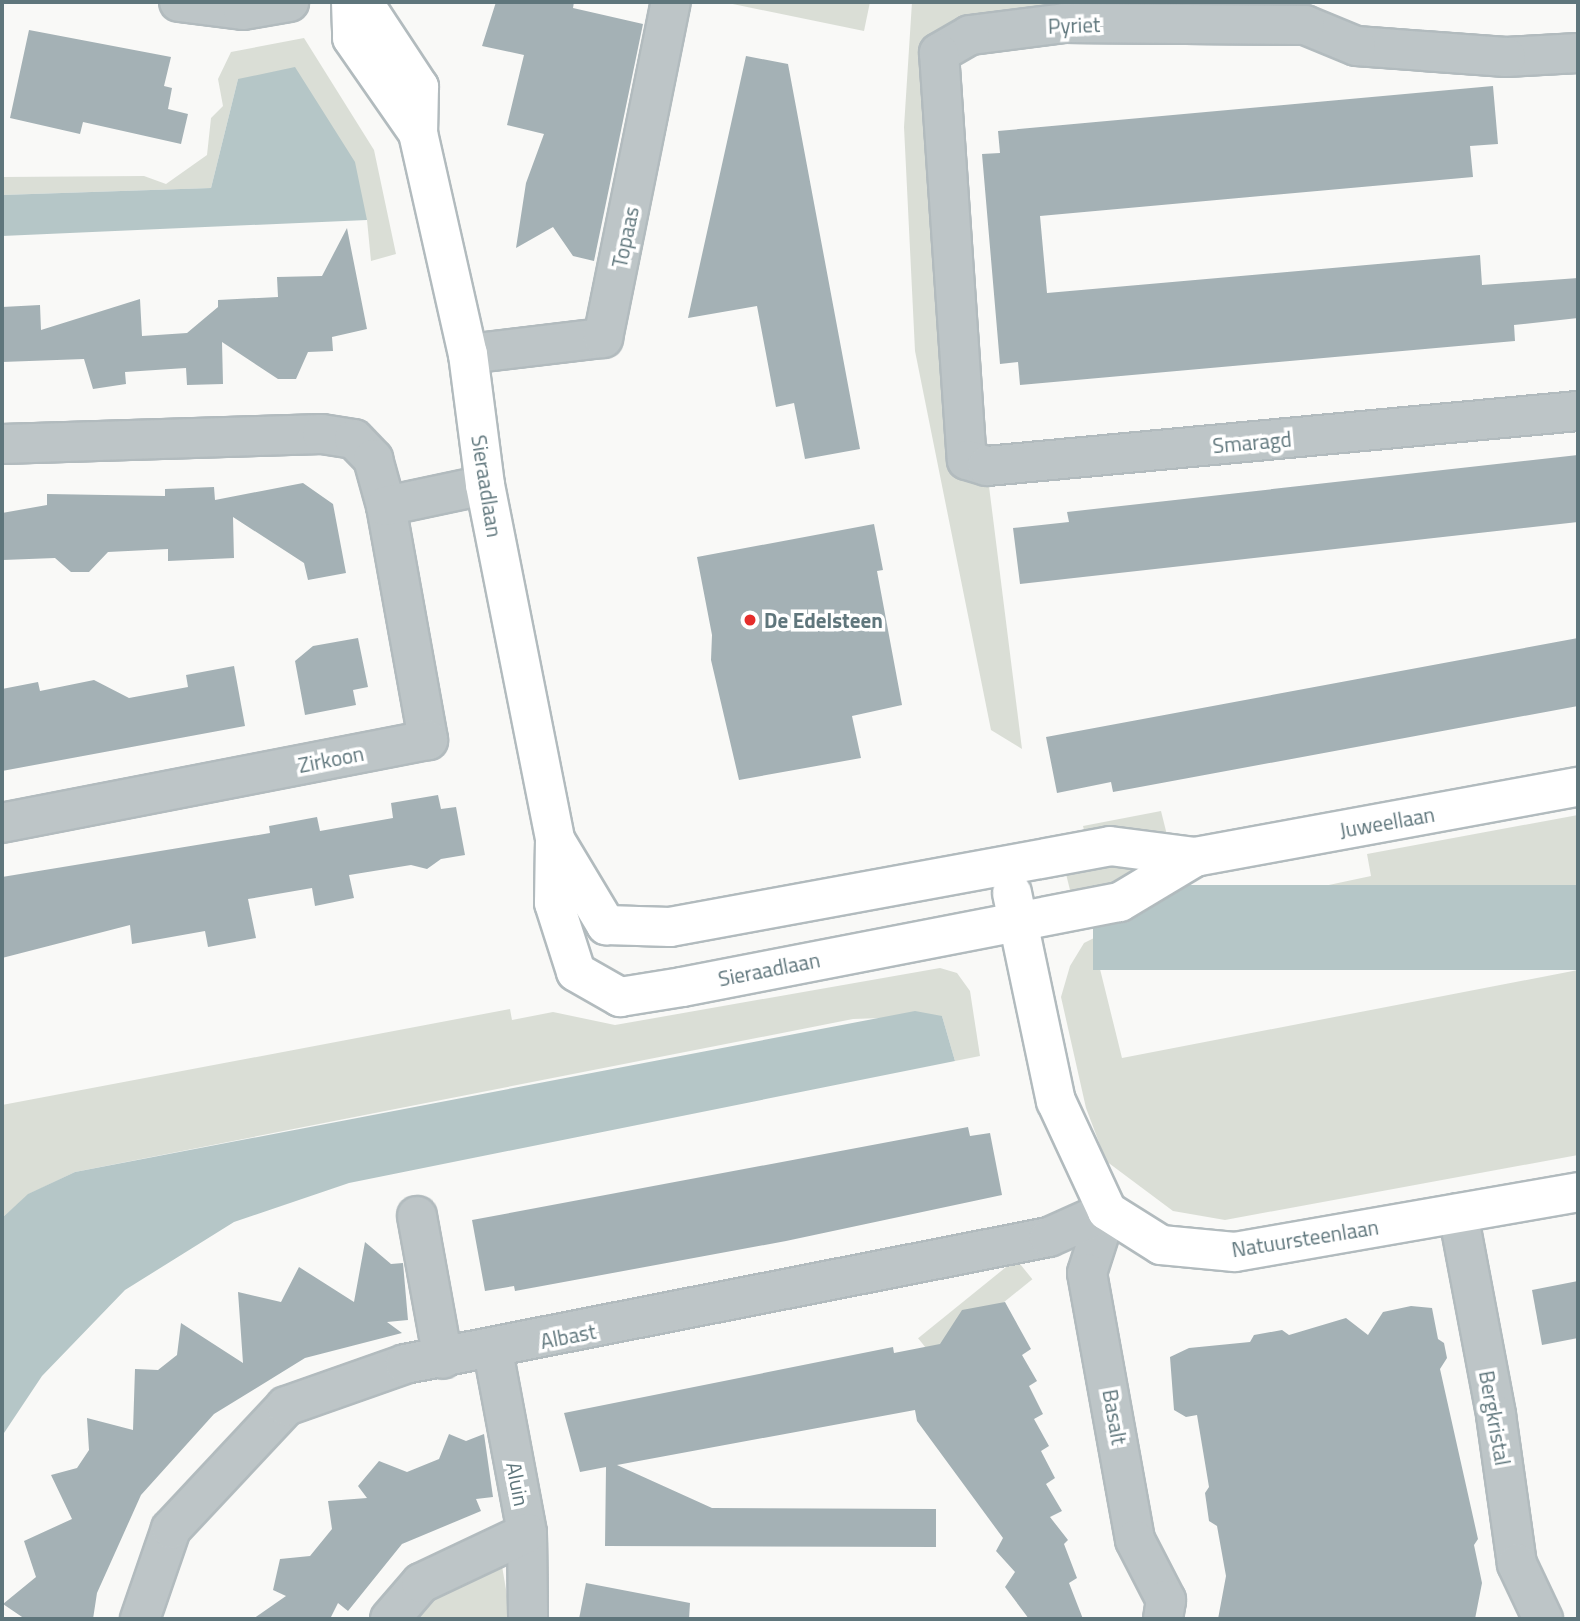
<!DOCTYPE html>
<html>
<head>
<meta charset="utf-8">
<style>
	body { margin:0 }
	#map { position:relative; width:1580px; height:1621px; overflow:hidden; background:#f9f9f7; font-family:"Titillium Web",sans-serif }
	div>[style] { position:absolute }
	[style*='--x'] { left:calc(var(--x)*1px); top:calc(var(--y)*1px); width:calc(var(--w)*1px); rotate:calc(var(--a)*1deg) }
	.green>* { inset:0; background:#daded6; transform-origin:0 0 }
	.water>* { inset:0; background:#b5c6c7; transform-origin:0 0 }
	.building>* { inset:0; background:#a4b1b5 }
	.roads { filter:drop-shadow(2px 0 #b2bbbe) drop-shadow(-2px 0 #b2bbbe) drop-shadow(0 2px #b2bbbe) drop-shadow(0 -2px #b2bbbe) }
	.street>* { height:38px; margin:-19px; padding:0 19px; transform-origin:19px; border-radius:19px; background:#bdc5c7 }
	.secondary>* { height:38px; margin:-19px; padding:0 19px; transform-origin:19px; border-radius:19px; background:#fff }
	.dots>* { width:19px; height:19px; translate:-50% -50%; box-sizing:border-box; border:4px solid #fff; border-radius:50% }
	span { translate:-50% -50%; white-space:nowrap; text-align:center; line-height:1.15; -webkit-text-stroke:7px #fff; paint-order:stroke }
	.street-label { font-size:21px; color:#5f767c }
	.poi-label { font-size:21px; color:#5f767c; font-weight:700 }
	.left { translate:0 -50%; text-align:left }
	.frame { position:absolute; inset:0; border:4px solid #5f767c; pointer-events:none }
</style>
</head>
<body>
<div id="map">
	<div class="green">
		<div style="clip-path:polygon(723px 2px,870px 2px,864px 31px)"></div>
		<div style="clip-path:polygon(912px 2px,1053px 2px,1053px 17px,933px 40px,1022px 749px,991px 730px,915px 351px,904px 127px)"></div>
		<div style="clip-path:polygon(304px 38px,374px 150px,396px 254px,371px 261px,367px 220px,238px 79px,211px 188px,2px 195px,2px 177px,144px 176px,166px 184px,207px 155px,211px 118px,223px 106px,218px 79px,231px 52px)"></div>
		<div style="clip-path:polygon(1161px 811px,1169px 843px,1086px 838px,1083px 826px)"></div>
		<div style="clip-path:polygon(1578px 815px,1578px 885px,1100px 969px,1122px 1058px,1578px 970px,1578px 1155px,1225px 1220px,1173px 1211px,1106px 1161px,1086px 1108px,1061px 997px,1070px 966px,1084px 943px,1104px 933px,1371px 876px,1367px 854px)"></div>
		<div style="clip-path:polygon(1121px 863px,1133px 866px,1136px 873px,1127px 884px,1071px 894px,1065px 870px)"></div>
		<div style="clip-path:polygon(940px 968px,957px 973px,970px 991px,980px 1056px,955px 1061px,942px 1016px,853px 1019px,75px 1172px,29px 1194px,2px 1218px,2px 1105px,510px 1009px,512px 1020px,553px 1012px,615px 1025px)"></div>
		<div style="left:1016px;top:1259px;width:26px;height:126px;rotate:51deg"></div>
		<div style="clip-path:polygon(502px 1566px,511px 1619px,413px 1619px,434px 1593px)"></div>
	</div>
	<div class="water">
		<div style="clip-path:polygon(295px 67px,355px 162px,367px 220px,2px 236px,2px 195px,211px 188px,238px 79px)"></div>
		<div style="left:1578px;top:885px;width:85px;height:485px;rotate:90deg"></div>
		<div style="clip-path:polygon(915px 1011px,942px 1016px,955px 1061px,349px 1183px,234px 1222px,125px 1290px,42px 1376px,2px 1436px,2px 1218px,28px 1194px,75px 1172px)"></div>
	</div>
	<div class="building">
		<div style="clip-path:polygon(496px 2px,574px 2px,573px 8px,643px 24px,594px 261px,573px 256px,553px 227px,516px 248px,526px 183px,544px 134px,507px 125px,524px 55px,482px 46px)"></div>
		<div style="clip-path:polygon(29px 30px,171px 57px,164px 86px,172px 88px,168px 109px,188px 114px,181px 144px,83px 122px,80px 134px,10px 118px)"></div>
		<div style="clip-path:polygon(746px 56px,788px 64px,860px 449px,805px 459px,794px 403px,776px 407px,757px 306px,688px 318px)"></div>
		<div style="clip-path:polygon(1493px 86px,1498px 144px,1470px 146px,1473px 177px,1040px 216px,1047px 293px,1480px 255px,1482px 285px,1578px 278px,1578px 318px,1514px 325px,1515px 341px,1020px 385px,1018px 362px,1000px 364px,982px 154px,1000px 153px,998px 131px)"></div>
		<div style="clip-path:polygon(347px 228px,367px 329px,332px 337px,333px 351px,308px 352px,296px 379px,278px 379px,222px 342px,223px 384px,187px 385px,186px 368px,125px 372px,126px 384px,93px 389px,84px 359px,2px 362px,2px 307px,40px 305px,41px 330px,140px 299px,142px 336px,187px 333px,218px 307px,218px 300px,278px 297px,277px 277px,322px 276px)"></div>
		<div style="clip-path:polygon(1578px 455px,1578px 522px,1020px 584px,1013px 528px,1069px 522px,1067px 512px)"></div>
		<div style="clip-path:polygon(303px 483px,333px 504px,346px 573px,308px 580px,304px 563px,233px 517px,234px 558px,168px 561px,168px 549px,108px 552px,89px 572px,71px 572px,55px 558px,3px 560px,2px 513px,47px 505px,47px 494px,165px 496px,165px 489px,214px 487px,215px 500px)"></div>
		<div style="clip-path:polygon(874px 524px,883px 570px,877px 571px,902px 705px,852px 716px,861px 758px,739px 780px,711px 660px,712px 635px,697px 557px)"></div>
		<div style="clip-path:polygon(358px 638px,368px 687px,353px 690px,356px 705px,305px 715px,295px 661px,313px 646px)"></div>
		<div style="clip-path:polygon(1578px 638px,1578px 706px,1113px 792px,1111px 782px,1057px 793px,1046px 737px)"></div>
		<div style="clip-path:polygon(234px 666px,245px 726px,2px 771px,2px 689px,38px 682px,40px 691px,94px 680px,129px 698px,188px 687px,186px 675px)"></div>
		<div style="clip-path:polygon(438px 795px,441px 809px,456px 807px,465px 855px,441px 859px,427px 869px,411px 865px,349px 875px,354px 898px,315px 906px,312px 888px,248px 899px,256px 938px,208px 947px,205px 931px,132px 944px,130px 925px,2px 958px,2px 877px,270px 833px,269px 826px,317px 817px,320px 831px,393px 818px,391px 803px)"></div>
		<div style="clip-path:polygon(968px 1127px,970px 1136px,990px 1133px,1002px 1195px,786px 1241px,515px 1291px,514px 1286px,485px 1291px,472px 1220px)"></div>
		<div style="clip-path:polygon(365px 1242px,391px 1264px,403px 1263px,408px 1320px,387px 1322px,402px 1333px,305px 1358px,214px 1414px,141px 1495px,97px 1593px,93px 1619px,25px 1619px,3px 1604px,36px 1577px,24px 1541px,72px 1519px,51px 1475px,77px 1468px,89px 1450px,87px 1418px,133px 1430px,135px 1369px,158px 1370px,177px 1355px,181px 1323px,243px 1363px,238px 1292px,281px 1302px,299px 1267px,354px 1302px)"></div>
		<div style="clip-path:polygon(1578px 1281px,1578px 1338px,1542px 1345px,1532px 1290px)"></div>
		<div style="clip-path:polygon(1005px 1302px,1031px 1349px,1022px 1355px,1037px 1381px,1029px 1386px,1043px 1414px,1034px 1419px,1049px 1446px,1041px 1451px,1055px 1478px,1046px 1484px,1062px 1511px,1050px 1517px,1068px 1540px,1064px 1544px,1077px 1578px,1069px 1583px,1083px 1619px,1029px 1619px,1005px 1587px,1015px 1572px,996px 1551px,1003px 1538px,917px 1421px,915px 1410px,617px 1465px,712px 1508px,936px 1509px,936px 1547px,605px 1546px,606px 1467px,580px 1472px,564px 1413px,893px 1347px,894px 1353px,940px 1344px,962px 1310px)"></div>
		<div style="clip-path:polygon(1411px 1306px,1432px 1308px,1438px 1339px,1444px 1343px,1447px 1358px,1440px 1369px,1478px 1539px,1474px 1545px,1482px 1583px,1475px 1619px,1218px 1619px,1226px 1576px,1217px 1526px,1209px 1521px,1205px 1493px,1209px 1487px,1197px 1415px,1186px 1417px,1174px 1410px,1170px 1357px,1189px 1348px,1250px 1342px,1254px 1335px,1282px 1330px,1289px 1335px,1346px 1318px,1368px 1335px,1383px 1312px)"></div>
		<div style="clip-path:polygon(449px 1434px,466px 1441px,484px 1434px,493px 1497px,476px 1499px,481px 1511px,402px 1544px,348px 1611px,338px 1603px,330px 1619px,253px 1619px,286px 1596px,273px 1590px,280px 1559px,310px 1556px,332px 1529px,328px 1501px,367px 1498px,358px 1486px,379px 1461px,407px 1472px,439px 1459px)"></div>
		<div style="clip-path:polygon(586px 1583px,690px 1603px,689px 1619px,579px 1619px)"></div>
	</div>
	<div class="roads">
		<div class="street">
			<div style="--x:179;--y:2;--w:64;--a:7.1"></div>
			<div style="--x:243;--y:10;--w:47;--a:-9.9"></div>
			<div style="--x:1578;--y:53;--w:72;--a:176.8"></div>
			<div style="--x:1506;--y:57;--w:150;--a:-175.8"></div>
			<div style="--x:1356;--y:46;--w:55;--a:-157.6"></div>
			<div style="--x:1305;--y:25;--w:240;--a:-179.5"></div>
			<div style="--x:1065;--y:23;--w:96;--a:172.8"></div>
			<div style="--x:970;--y:35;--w:36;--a:150"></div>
			<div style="--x:939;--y:53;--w:408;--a:86.1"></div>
			<div style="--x:967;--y:460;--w:21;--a:17"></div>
			<div style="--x:987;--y:466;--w:594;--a:-5.32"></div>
			<div style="--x:468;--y:354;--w:136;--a:-6.8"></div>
			<div style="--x:603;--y:338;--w:343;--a:-78.6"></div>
			<div style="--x:2;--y:444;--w:320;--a:-1.8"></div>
			<div style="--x:322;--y:434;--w:32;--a:9"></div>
			<div style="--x:354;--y:439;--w:28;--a:46"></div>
			<div style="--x:373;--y:459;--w:49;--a:74.5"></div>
			<div style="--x:386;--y:506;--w:238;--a:79.8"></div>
			<div style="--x:428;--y:740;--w:434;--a:169"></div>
			<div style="--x:386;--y:506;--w:101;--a:-12"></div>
			<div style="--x:1107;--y:1211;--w:65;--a:107.9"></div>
			<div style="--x:1087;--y:1273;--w:271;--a:79.8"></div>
			<div style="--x:1135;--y:1540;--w:68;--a:62.7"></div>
			<div style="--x:1166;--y:1600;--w:19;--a:99"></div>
			<div style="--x:1458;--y:1213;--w:206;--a:79.3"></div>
			<div style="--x:1496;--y:1415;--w:150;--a:82"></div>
			<div style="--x:1517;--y:1564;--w:61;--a:64.7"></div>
			<div style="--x:417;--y:1216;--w:145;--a:79.7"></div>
			<div style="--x:493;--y:1351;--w:185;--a:79.4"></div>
			<div style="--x:527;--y:1533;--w:86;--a:89.3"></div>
			<div style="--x:140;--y:1619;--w:95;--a:-71"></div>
			<div style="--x:171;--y:1529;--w:168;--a:-46.9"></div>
			<div style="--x:286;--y:1406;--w:126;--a:-19.4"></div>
			<div style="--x:405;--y:1364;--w:656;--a:-11.16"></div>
			<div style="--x:1049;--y:1237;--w:64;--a:-24.1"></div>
			<div style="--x:390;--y:1619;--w:48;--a:-49.3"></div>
			<div style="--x:421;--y:1583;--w:117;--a:-25.3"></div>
		</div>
		<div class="secondary">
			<div style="--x:351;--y:2;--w:36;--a:88"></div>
			<div style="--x:352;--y:38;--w:116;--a:55.2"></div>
			<div style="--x:363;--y:2;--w:102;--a:56.6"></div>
			<div style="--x:419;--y:87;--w:46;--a:91.2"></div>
			<div style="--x:418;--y:133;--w:227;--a:77.3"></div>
			<div style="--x:468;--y:354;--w:132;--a:82.6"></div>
			<div style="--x:485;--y:485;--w:362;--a:78.8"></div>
			<div style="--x:555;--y:840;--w:63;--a:90.9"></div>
			<div style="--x:554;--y:903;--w:72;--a:72.3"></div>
			<div style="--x:576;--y:972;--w:51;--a:29.6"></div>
			<div style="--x:620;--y:997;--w:63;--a:-9.2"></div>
			<div style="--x:682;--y:987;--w:446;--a:-11"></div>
			<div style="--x:1120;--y:902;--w:87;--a:-31"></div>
			<div style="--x:557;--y:843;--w:96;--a:59.1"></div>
			<div style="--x:606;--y:925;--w:64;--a:1.8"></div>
			<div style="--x:670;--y:927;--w:447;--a:-10.4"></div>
			<div style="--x:1110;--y:846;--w:86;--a:7.4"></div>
			<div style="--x:1195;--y:857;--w:389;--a:-10.4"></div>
			<div style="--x:1012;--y:893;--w:213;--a:78.1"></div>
			<div style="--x:1056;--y:1101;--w:121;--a:65.1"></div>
			<div style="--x:1107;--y:1211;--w:64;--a:32.2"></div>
			<div style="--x:1161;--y:1245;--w:74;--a:5.4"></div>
			<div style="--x:1235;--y:1252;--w:348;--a:-9.9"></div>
		</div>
	</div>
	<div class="dots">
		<div style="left:750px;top:620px;background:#e52d2b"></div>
	</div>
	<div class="street-label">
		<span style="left:1074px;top:25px;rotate:-2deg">Pyriet</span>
		<span style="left:625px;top:237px;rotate:-78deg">Topaas</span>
		<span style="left:1252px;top:442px;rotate:-5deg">Smaragd</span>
		<span style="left:487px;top:486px;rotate:81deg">Sieraadlaan</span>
		<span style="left:331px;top:759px;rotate:-11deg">Zirkoon</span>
		<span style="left:1387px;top:822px;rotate:-10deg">Juweellaan</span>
		<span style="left:769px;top:969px;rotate:-11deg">Sieraadlaan</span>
		<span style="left:1305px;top:1238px;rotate:-9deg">Natuursteenlaan</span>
		<span style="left:568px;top:1336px;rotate:-11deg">Albast</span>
		<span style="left:1115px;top:1417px;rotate:80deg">Basalt</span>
		<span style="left:1495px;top:1418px;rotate:80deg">Bergkristal</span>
		<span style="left:518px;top:1484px;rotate:79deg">Aluin</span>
	</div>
	<div class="poi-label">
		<span class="left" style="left:764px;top:620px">De Edelsteen</span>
	</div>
	<div class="frame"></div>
</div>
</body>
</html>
